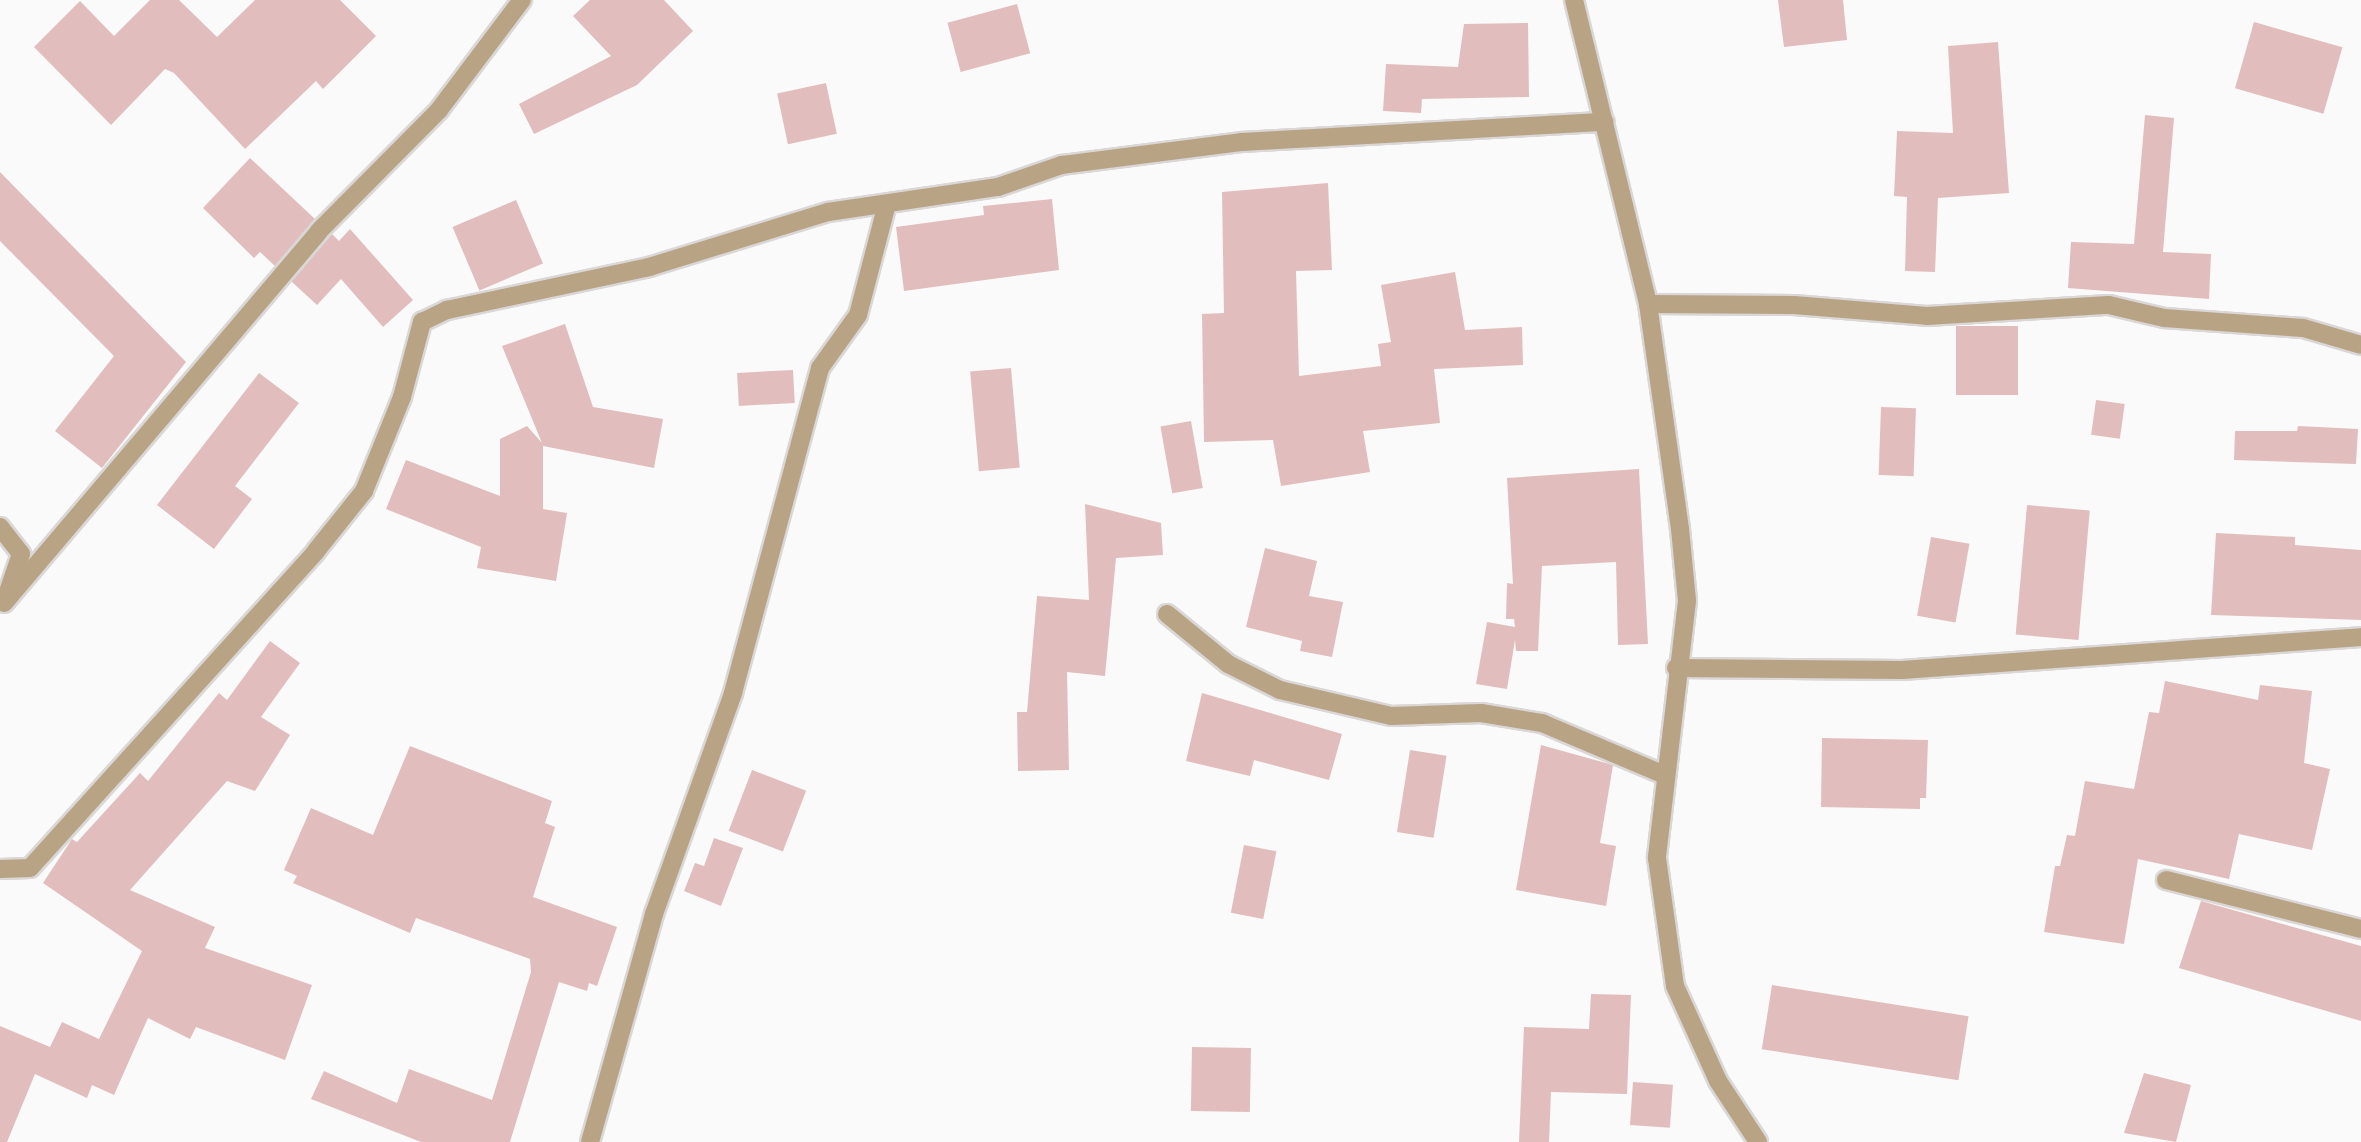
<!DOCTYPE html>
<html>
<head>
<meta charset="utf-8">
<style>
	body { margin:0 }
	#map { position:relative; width:2361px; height:1142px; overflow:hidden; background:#fafafa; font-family:"Roboto Serif",serif }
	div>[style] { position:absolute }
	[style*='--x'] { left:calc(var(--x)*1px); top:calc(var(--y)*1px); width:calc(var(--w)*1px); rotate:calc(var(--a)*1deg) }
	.building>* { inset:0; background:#e2bdbd; transform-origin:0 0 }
	.roads { filter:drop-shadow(2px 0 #dad7d6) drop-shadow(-2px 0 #dad7d6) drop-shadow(0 2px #dad7d6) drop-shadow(0 -2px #dad7d6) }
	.minor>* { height:18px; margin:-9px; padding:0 9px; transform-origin:9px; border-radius:9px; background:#b8a385 }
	span { translate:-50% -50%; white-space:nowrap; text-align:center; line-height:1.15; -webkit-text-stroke:7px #fff; paint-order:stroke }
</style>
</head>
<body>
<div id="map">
	<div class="building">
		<div style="clip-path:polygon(150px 0,179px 0,217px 37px,255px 0,340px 0,376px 36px,323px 89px,316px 81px,245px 149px,174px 73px,165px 69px,111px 125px,34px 47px,80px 1px,114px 36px)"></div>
		<div style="clip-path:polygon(590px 0,664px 0,693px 31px,637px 85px,534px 134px,519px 104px,611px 56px,573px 16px)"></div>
		<div style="clip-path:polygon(1778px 0,1843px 0,1847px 40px,1784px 47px)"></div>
		<div style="left:1017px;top:4px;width:51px;height:72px;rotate:75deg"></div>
		<div style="left:2254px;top:22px;width:92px;height:69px;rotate:16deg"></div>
		<div style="clip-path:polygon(1528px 23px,1529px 97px,1422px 99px,1421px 113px,1383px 111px,1386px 64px,1458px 67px,1464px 24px)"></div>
		<div style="clip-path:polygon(1998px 42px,2009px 193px,1938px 198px,1935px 272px,1905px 271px,1907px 197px,1894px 196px,1897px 131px,1953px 133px,1948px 46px)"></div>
		<div style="left:826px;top:83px;width:52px;height:50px;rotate:78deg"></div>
		<div style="clip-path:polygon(2145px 115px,2174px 118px,2163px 252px,2211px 254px,2209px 299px,2068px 288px,2071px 242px,2134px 244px)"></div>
		<div style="clip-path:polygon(250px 158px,315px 219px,275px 266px,260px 252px,254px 258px,203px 208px)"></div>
		<div style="clip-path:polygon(0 172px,186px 362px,102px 468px,55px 431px,114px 356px,0 241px)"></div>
		<div style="clip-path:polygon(1328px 183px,1332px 270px,1296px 271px,1299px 376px,1381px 366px,1378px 344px,1391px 342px,1381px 285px,1455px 272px,1465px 330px,1522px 327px,1523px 365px,1434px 369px,1440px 423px,1363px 431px,1370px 472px,1281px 486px,1273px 440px,1204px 442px,1202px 314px,1224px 313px,1222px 192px)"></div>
		<div style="clip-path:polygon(1052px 199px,1059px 270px,904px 291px,896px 227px,984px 215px,983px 206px)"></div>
		<div style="left:516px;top:200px;width:69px;height:69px;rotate:67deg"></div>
		<div style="clip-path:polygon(350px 229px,413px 300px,383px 327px,341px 279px,317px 305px,291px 281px,332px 234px,339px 241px)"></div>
		<div style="clip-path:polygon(565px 324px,593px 407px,663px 419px,654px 468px,543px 446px,543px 509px,567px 513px,556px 581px,477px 568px,481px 547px,386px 509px,406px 460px,500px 496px,500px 439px,527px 426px,542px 443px,502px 346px)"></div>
		<div style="left:1956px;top:326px;width:62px;height:69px"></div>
		<div style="left:1011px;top:368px;width:100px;height:41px;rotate:85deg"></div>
		<div style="left:793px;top:370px;width:33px;height:56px;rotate:87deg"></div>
		<div style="clip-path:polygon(259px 373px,299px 403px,235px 486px,252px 499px,214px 549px,157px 505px)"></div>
		<div style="left:2096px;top:400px;width:29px;height:35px;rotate:8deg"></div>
		<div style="left:1881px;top:407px;width:35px;height:68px;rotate:2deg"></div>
		<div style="left:1191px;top:421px;width:68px;height:31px;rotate:80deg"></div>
		<div style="clip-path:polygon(2298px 426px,2358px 429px,2356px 464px,2234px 460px,2235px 431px,2297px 431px)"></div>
		<div style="clip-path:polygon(1639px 469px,1648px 644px,1618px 645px,1616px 562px,1542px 566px,1538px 651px,1516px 651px,1515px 640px,1507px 689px,1476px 684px,1487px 622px,1515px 627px,1514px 619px,1506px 619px,1507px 583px,1513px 584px,1507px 478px)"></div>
		<div style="clip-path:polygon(1085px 504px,1161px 523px,1163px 555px,1116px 558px,1105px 676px,1067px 672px,1069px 770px,1018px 771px,1017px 712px,1027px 712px,1037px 596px,1089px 600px)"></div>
		<div style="left:2027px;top:505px;width:63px;height:130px;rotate:5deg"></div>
		<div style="clip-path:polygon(2216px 533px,2295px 537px,2295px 545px,2361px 550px,2361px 620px,2211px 615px)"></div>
		<div style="left:1931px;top:537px;width:39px;height:80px;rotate:10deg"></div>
		<div style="clip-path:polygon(1265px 548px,1317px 561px,1309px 596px,1343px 602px,1332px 657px,1300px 651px,1302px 641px,1246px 627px)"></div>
		<div style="clip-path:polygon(270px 641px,300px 663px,261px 717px,290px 735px,255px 791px,227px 781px,130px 890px,215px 927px,205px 948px,312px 985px,285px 1060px,196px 1027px,190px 1039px,148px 1018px,114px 1095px,92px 1085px,87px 1098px,35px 1074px,7px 1142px,0 1142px,0 1026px,50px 1047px,62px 1022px,99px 1039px,142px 951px,43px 883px,72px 839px,77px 842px,140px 773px,148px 781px,219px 693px,227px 700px)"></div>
		<div style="clip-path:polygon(2165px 681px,2258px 700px,2260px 685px,2312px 691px,2304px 763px,2330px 769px,2312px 850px,2239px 834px,2229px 879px,2138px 859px,2124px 944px,2044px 932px,2055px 866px,2060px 866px,2067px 835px,2075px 836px,2085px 781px,2134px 789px,2149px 712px,2159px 713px)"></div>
		<div style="clip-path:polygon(1202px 693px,1342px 734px,1329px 780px,1254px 760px,1250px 776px,1186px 761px)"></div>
		<div style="clip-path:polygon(1822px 738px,1928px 740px,1926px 798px,1920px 798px,1920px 809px,1821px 807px)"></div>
		<div style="clip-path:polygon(1541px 745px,1613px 765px,1600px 843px,1616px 846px,1606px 906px,1516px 890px)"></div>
		<div style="clip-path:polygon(410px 746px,552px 801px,545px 823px,555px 827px,533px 897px,617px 927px,597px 986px,589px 983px,587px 991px,559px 982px,510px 1142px,421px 1142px,311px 1099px,324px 1071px,397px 1103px,409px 1069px,492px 1100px,531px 972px,530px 959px,416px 918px,410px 933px,293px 883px,297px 876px,284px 870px,311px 808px,373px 835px)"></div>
		<div style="left:1410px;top:750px;width:37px;height:83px;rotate:9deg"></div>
		<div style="left:752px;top:770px;width:58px;height:65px;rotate:21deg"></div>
		<div style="clip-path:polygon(714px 838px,743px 848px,721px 906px,684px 891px,695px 863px,704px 866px)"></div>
		<div style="left:1244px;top:845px;width:33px;height:69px;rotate:11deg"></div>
		<div style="clip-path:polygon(2201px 901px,2361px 946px,2361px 1021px,2179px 968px)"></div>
		<div style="left:1772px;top:985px;width:199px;height:65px;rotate:9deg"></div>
		<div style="clip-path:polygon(1591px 994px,1631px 995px,1627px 1094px,1551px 1092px,1549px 1142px,1519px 1142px,1524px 1027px,1589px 1029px)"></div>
		<div style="left:1192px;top:1047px;width:59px;height:64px;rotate:1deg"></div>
		<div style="clip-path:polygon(2144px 1073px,2191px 1085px,2176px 1142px,2124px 1133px)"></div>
		<div style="left:1633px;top:1082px;width:40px;height:43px;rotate:4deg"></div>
	</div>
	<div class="roads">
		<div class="minor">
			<div style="--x:1574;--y:0;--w:313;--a:76.3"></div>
			<div style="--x:1648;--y:304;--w:227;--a:81.9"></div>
			<div style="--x:1680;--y:529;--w:72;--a:84.4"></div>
			<div style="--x:1687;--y:601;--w:259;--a:96.7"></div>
			<div style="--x:1657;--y:858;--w:129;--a:82"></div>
			<div style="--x:1675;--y:986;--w:104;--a:65.6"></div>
			<div style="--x:1718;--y:1081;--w:73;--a:56.7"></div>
			<div style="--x:1648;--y:304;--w:146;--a:0.4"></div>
			<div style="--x:1794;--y:305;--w:133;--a:4.7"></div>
			<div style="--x:1927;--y:316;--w:182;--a:-3.5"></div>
			<div style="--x:2109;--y:305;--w:57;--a:13.3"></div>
			<div style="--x:2164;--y:318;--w:139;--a:4.1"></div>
			<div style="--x:2303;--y:328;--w:60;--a:16.3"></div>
			<div style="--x:0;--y:527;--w:34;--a:52"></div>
			<div style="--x:21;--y:554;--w:39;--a:109"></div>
			<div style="--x:4;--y:603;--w:487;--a:-49.7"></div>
			<div style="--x:319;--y:231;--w:170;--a:-45.2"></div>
			<div style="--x:439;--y:110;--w:138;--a:-53"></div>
			<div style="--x:1167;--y:614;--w:79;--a:39.3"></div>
			<div style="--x:1228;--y:664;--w:58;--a:26.6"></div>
			<div style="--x:1280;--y:690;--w:114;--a:13.2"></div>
			<div style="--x:1391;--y:716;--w:90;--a:-1.9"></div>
			<div style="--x:1481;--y:713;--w:62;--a:9.3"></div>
			<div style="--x:1542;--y:723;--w:130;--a:23"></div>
			<div style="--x:1676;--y:668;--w:226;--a:0.5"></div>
			<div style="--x:1902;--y:670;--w:460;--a:-4.1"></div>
			<div style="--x:0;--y:869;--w:30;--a:-2"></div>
			<div style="--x:30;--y:868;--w:427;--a:-47.9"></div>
			<div style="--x:316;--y:551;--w:77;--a:-51.3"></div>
			<div style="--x:364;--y:491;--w:101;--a:-68"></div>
			<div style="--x:402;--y:397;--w:78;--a:-75.1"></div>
			<div style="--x:422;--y:322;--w:28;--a:-26"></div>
			<div style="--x:447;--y:310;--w:207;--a:-12"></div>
			<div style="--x:649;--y:267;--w:187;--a:-17.1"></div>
			<div style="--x:828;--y:212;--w:172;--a:-8.4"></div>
			<div style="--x:998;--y:187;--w:68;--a:-19"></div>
			<div style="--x:1062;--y:165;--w:181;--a:-7.3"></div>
			<div style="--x:1242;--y:142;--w:363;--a:-3.2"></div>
			<div style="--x:2166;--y:880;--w:201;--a:14.1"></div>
			<div style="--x:590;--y:1142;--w:237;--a:-74.3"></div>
			<div style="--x:654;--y:914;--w:235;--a:-70.3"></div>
			<div style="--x:733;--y:693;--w:336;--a:-75"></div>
			<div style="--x:820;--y:368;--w:65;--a:-54.4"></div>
			<div style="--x:858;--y:315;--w:115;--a:-75.4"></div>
		</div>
	</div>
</div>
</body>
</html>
